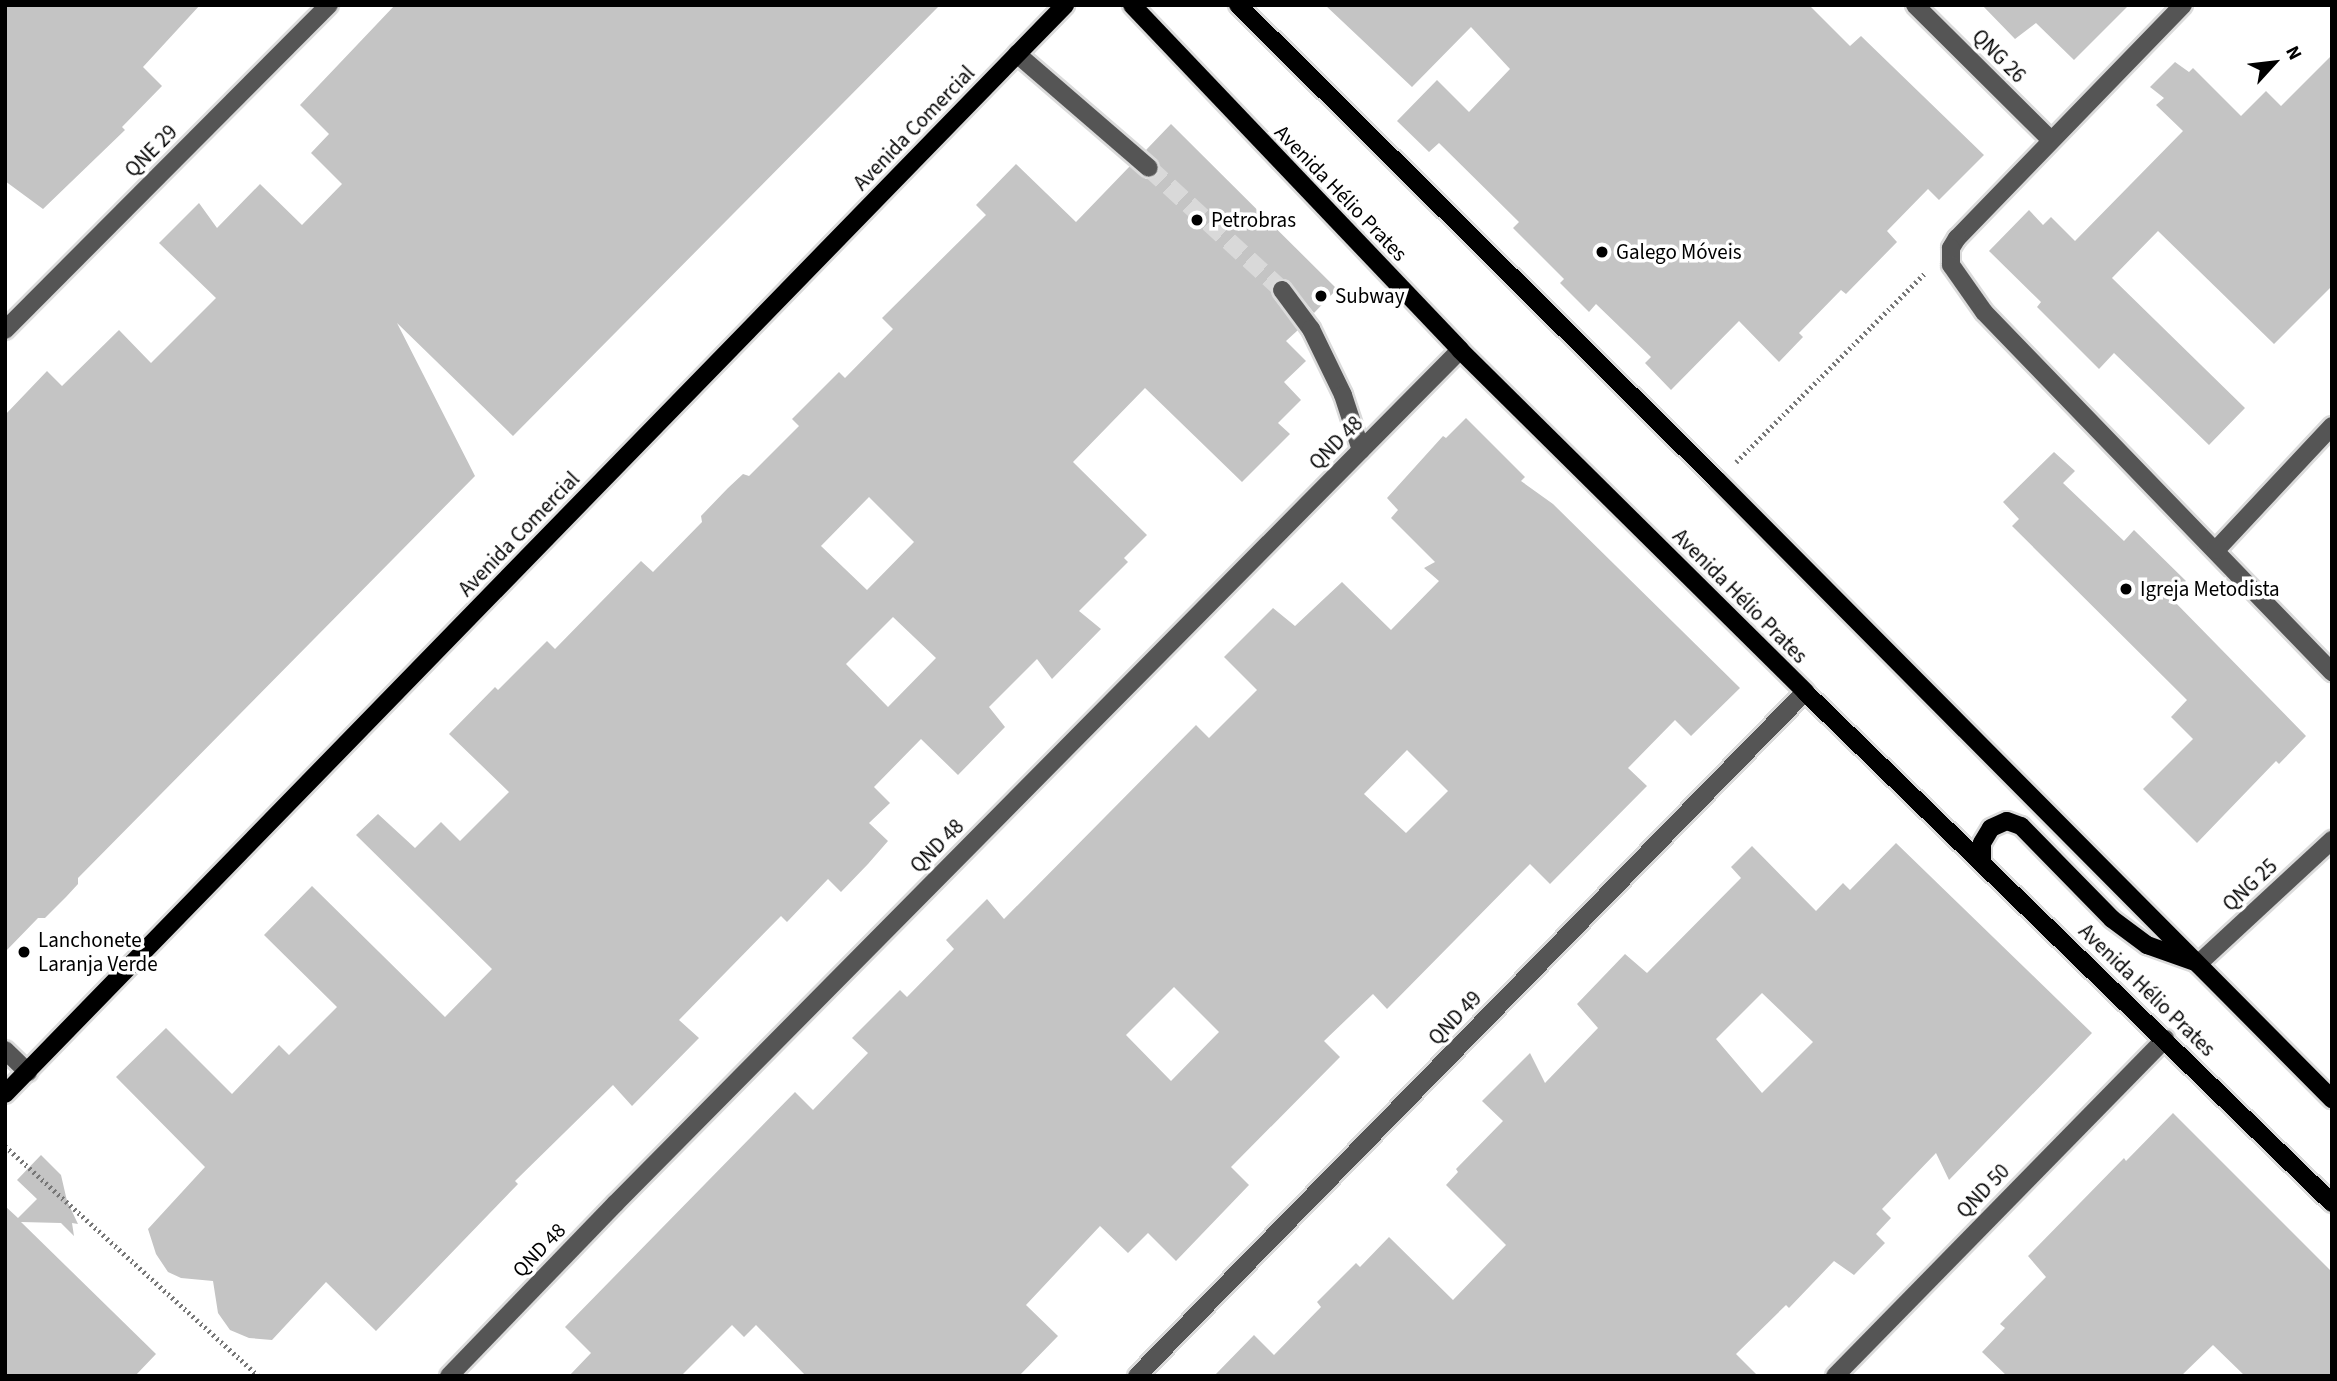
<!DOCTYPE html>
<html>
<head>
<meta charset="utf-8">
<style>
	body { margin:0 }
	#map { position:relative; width:2337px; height:1381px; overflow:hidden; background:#fff; font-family:"Source Sans 3",sans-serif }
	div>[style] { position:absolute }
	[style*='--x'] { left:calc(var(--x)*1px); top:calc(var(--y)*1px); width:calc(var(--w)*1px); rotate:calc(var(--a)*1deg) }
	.building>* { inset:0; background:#c4c4c4 }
	.minor-tunnel>* { height:18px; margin-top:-9px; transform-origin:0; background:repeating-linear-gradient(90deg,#d9d9d9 0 18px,transparent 0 27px) }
	.path>* { height:4.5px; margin-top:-2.25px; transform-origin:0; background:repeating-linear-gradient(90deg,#777 0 2px,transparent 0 5.5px) }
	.roads { filter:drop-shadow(2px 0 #dbdbdb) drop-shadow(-2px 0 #dbdbdb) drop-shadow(0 2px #dbdbdb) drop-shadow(0 -2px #dbdbdb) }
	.minor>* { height:18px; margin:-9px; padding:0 9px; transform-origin:9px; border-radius:9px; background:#555 }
	.major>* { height:18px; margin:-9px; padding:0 9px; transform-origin:9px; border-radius:9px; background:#000 }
	.dots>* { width:19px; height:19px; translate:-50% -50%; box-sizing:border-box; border:4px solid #fff; border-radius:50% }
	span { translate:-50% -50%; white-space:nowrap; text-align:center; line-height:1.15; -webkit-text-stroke:7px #fff; paint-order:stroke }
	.street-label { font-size:21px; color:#000 }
	.poi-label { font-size:21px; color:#000 }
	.left { translate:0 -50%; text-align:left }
	.frame { position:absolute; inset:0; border:7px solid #000; pointer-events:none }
	.north { position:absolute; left:2239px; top:28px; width:70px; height:70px; -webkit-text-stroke:5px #fff; paint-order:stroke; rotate:63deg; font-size:19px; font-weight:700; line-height:28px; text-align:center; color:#000 }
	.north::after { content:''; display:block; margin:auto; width:24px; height:32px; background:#000; clip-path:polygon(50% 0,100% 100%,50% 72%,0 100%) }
</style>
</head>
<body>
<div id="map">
	<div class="building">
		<div style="clip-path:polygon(5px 5px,200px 5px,143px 67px,162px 86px,122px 127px,125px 130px,43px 209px,5px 181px)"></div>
		<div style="clip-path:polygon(395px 5px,940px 5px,513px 436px,397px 323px,475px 476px,78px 878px,78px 884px,66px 897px,45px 918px,38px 918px,5px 952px,5px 415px,47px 371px,62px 386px,119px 330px,151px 363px,216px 298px,159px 243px,199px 203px,217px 228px,260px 184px,302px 225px,342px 184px,311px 153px,329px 134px,300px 105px)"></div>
		<div style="clip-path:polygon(1325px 5px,1809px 5px,1850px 46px,1861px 36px,1984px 155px,1939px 200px,1928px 189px,1887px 231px,1897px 242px,1846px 294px,1841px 290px,1799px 333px,1803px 337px,1779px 362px,1739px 321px,1671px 390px,1645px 363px,1651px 357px,1596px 304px,1589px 312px,1560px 283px,1564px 279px,1513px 228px,1519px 222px,1439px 143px,1429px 152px,1397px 121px,1437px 80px,1469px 112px,1510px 69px,1471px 27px,1412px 87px)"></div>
		<div style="clip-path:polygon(1982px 5px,2129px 5px,2074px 60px,2036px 23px,2015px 39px)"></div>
		<div style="clip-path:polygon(2332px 55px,2332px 286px,2274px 344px,2158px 231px,2112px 278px,2245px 408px,2209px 445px,2114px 353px,2099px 369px,2037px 307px,2041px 302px,1989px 251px,2029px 210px,2043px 225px,2051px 217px,2075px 241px,2183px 131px,2156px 105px,2164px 98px,2150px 87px,2175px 62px,2189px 72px,2193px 68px,2241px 116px,2266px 91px,2281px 106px)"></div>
		<div style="clip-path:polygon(evenodd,1171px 124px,1337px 289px,1314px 313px,1287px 280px,1280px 279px,1271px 286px,1273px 297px,1298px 330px,1286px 341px,1306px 361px,1284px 382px,1301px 400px,1278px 423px,1290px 434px,1242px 482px,1145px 388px,1073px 462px,1147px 535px,1124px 558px,1128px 562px,1079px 611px,1101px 629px,1052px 679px,1037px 659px,989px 707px,1005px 727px,958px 775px,921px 739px,874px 787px,890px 803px,869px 823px,888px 841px,868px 864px,841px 892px,828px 879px,787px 922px,781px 916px,679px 1020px,699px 1038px,632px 1106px,613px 1085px,515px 1181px,518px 1184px,376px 1331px,326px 1282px,272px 1340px,249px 1338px,230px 1330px,218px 1313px,213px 1281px,181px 1278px,168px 1272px,156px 1254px,148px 1229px,205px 1167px,116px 1077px,166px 1028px,232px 1094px,279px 1045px,289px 1055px,337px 1007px,264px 935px,312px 886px,445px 1017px,492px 969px,356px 835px,378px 814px,415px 848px,441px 822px,460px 841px,509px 792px,449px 734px,495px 687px,498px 690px,547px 641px,555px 649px,641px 561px,653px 572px,702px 522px,701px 516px,728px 488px,743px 474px,749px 476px,799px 426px,792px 419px,839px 372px,845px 378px,893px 329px,882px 318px,986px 215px,976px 205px,1016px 164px,1076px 222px,1130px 166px,1146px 179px,1157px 176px,1159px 164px,1146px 150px,1171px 124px,869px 497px,914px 542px,867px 590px,821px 546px,869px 497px,1171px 124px,893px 617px,936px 658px,888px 707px,846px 664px,893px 617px)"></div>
		<div style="clip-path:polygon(evenodd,1466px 418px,1525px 477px,1521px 481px,1553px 504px,1740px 688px,1691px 736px,1675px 720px,1628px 768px,1647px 786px,1550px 884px,1530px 864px,1387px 1009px,1373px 994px,1324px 1041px,1340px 1057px,1231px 1167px,1249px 1185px,1176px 1261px,1148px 1233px,1128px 1253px,1100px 1226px,1026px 1305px,1058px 1336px,1019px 1376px,806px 1376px,756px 1325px,744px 1337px,732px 1325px,681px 1376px,569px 1376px,591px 1353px,565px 1327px,795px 1092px,813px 1110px,868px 1053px,852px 1038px,900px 990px,907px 997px,954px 949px,946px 940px,987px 899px,1004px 919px,1196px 725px,1209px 738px,1257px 690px,1224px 657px,1273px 608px,1295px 626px,1342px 582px,1391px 630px,1439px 581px,1424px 568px,1435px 562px,1391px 518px,1398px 510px,1387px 498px,1443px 436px,1446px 438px,1466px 418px,1407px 750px,1448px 791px,1406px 833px,1364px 794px,1407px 750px,1466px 418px,1174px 987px,1219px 1032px,1171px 1081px,1126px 1035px,1174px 987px)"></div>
		<div style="clip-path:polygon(2054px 452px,2075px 471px,2063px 483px,2124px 541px,2134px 530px,2186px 581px,2170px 597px,2306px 736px,2279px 764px,2276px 761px,2197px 843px,2143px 789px,2193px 739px,2171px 717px,2187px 700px,2012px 526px,2019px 519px,2003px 502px)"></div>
		<div style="clip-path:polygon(evenodd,1896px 843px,2092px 1033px,1949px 1180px,1936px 1153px,1882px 1209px,1891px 1218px,1876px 1234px,1885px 1243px,1854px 1275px,1834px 1261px,1789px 1308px,1786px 1305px,1736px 1354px,1758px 1376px,1214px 1376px,1254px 1335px,1274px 1355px,1321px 1307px,1317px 1302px,1356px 1263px,1360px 1267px,1389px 1237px,1453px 1300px,1506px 1245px,1446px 1185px,1458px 1172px,1456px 1169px,1503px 1121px,1482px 1101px,1530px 1053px,1545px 1083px,1598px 1028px,1577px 1004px,1625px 954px,1647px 973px,1741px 878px,1731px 867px,1752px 846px,1816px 911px,1843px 883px,1850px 890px,1896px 843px,1762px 993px,1813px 1042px,1762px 1093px,1716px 1039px,1762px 993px)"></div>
		<div style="clip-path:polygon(2173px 1113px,2332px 1272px,2332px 1376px,2245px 1376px,2213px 1345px,2181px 1376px,2007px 1376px,1982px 1352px,2005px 1328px,2000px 1324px,2046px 1277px,2028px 1256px,2124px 1158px,2126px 1161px)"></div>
		<div style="clip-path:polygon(41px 1155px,61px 1175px,67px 1201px,78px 1224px,72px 1223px,74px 1236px,61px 1223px,21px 1222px,156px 1354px,135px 1376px,5px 1376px,5px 1206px,18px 1218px,37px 1199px,17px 1180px)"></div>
	</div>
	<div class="minor-tunnel">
		<div style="--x:1149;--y:168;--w:180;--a:42.5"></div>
	</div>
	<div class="path">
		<div style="--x:1736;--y:462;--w:267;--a:-45"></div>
		<div style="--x:5;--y:1146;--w:343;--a:42.2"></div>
	</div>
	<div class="roads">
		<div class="minor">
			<div style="--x:1915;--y:5;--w:192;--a:44.8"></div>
			<div style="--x:2183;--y:5;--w:325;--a:134.1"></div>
			<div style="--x:1957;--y:238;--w:12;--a:121"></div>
			<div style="--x:1951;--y:248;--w:17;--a:90"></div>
			<div style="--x:1951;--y:265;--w:57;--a:54.9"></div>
			<div style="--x:1984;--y:312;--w:501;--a:45.97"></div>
			<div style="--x:1017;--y:54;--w:174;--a:40.8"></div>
			<div style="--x:1282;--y:290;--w:49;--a:53.4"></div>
			<div style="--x:1311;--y:329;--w:73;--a:64.1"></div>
			<div style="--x:1343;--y:395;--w:58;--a:71.9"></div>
			<div style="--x:5;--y:330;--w:459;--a:-45.1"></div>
			<div style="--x:2216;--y:550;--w:170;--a:-46.9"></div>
			<div style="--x:2198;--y:964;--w:183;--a:-42.8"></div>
			<div style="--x:5;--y:1050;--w:32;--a:44"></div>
			<div style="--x:449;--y:1376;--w:239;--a:-46"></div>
			<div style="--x:615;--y:1204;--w:1201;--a:-45.3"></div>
			<div style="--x:1137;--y:1376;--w:956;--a:-45.68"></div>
			<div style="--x:1835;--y:1376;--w:472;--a:-45.6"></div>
		</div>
		<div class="major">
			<div style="--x:1132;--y:5;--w:476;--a:46.4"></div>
			<div style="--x:1460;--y:350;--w:486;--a:44.7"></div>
			<div style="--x:1805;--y:692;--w:734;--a:44.12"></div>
			<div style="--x:1238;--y:5;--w:675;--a:44.76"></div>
			<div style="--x:1717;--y:480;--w:873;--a:45.19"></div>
			<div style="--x:1982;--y:863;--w:20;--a:-90"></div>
			<div style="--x:1982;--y:843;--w:17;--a:-59"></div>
			<div style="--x:1991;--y:828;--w:17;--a:-24"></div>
			<div style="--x:2007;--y:821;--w:15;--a:20"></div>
			<div style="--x:2021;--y:826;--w:130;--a:45.6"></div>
			<div style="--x:2112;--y:919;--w:44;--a:36.6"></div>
			<div style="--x:2147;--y:945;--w:48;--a:19.6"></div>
			<div style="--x:5;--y:1094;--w:1520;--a:-45.77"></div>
		</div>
	</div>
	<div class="dots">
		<div style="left:1197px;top:220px;background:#000"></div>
		<div style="left:1602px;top:252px;background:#000"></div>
		<div style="left:1321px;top:296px;background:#000"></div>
		<div style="left:2126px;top:589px;background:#000"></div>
		<div style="left:24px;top:952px;background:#000"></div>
	</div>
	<div class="street-label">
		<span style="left:1999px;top:56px;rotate:45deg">QNG 26</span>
		<span style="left:914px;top:128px;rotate:-46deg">Avenida Comercial</span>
		<span style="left:151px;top:151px;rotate:-45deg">QNE 29</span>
		<span style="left:1341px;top:193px;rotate:46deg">Avenida Hélio Prates</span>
		<span style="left:1336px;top:443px;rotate:-45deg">QND 48</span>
		<span style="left:519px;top:534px;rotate:-46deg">Avenida Comercial</span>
		<span style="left:1740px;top:596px;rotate:45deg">Avenida Hélio Prates</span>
		<span style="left:937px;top:846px;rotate:-45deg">QND 48</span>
		<span style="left:2250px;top:885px;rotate:-43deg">QNG 25</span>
		<span style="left:2147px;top:990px;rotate:44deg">Avenida Hélio Prates</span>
		<span style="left:1455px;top:1018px;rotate:-46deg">QND 49</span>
		<span style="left:1983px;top:1191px;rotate:-46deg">QND 50</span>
		<span style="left:539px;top:1250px;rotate:-46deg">QND 48</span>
	</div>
	<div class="poi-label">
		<span class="left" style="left:1211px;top:220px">Petrobras</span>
		<span class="left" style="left:1616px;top:252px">Galego Móveis</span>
		<span class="left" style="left:1335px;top:296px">Subway</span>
		<span class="left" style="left:2140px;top:589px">Igreja Metodista</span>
		<span class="left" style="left:38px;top:952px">Lanchonete<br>Laranja Verde</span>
	</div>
	<div class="frame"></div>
	<div class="north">N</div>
</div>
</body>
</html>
